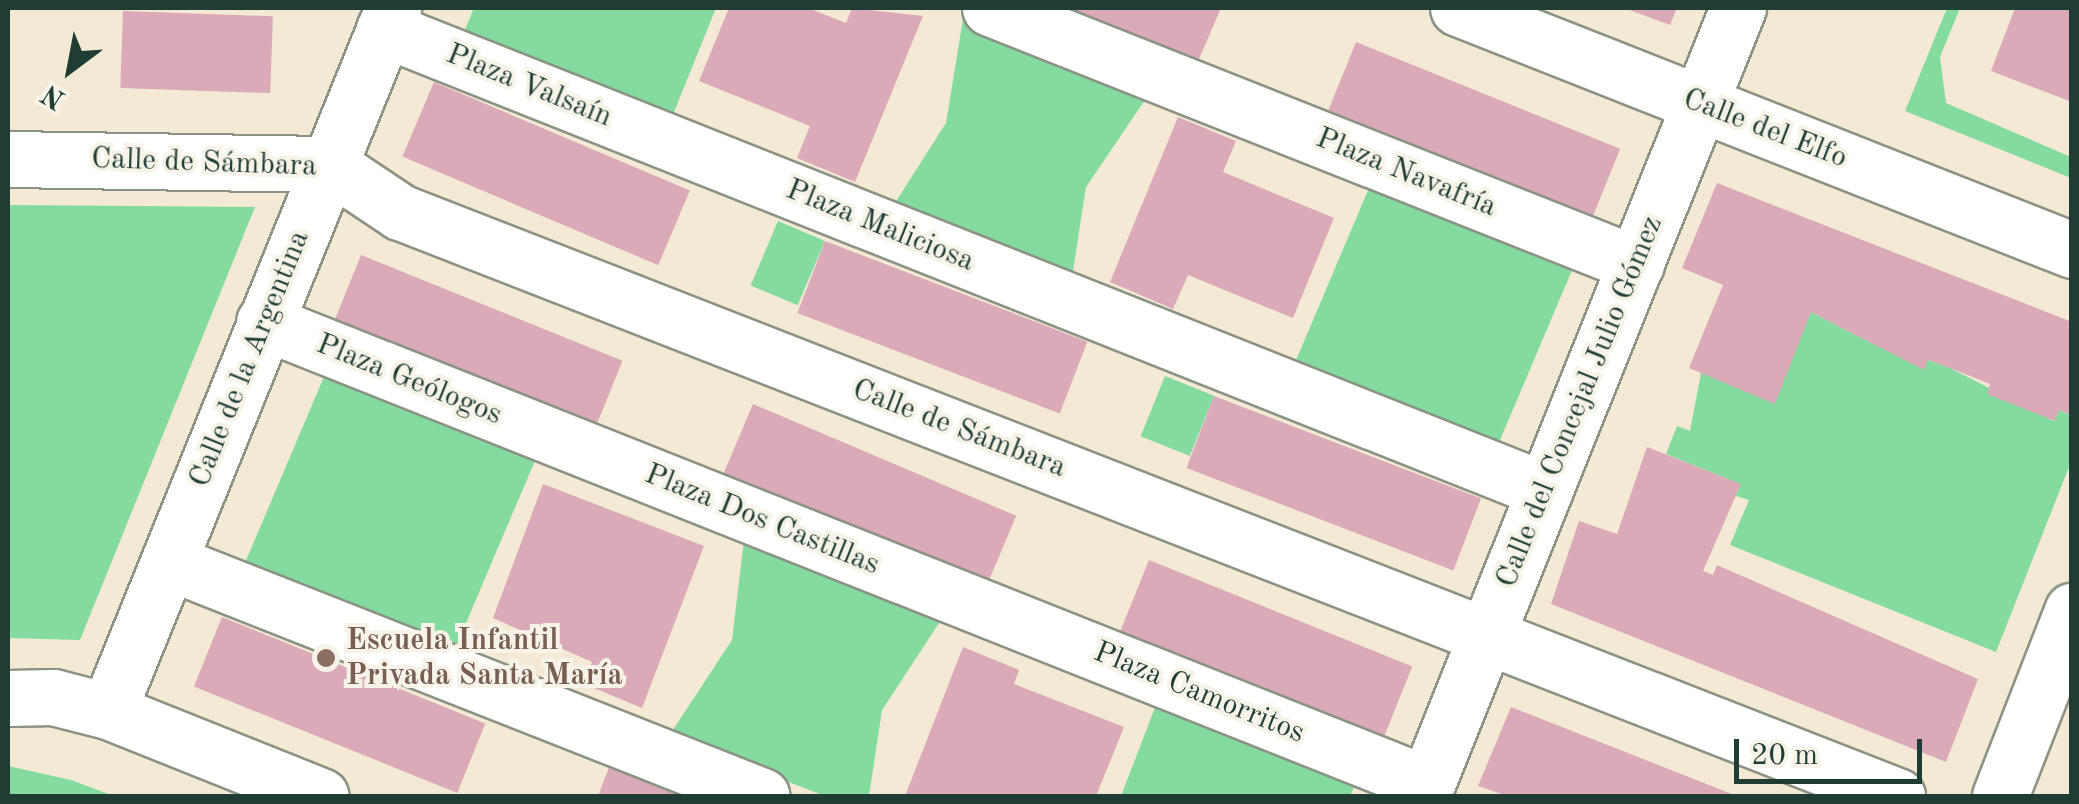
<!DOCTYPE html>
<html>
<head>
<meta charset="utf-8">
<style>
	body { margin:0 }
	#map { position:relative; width:2079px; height:804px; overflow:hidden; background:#f4e9d4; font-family:"Old Standard TT",serif }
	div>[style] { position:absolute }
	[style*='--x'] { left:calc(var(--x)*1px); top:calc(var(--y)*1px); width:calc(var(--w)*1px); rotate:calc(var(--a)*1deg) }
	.green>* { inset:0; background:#85db9f; transform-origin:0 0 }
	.building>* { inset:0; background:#dbaab9; transform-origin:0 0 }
	.roads { filter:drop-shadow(2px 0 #8a9384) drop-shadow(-2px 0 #8a9384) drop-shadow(0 2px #8a9384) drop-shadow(0 -2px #8a9384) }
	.minor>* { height:55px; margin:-27.5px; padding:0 27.5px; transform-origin:27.5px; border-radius:27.5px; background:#fff }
	.dots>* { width:28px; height:28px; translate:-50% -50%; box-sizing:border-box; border:5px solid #f7f3e8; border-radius:50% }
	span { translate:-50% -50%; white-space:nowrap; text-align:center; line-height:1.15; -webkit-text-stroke:8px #f7f3e8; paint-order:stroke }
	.street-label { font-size:30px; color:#1f3d34 }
	.education-label { font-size:30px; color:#785e54; font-weight:700 }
	.left { translate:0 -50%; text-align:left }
	.frame { position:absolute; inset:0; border:10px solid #1f3d34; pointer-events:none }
	.north { position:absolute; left:20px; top:20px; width:100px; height:100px; -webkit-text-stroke:8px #f7f3e8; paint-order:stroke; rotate:212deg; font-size:28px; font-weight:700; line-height:40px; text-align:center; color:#1f3d34 }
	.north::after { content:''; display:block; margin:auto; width:35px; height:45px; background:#1f3d34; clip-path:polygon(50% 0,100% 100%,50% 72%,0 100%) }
	.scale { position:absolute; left:1734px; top:739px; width:188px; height:45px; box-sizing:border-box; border:5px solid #1f3d34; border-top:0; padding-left:12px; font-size:30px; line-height:35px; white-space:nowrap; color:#1f3d34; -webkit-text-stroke:8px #f7f3e8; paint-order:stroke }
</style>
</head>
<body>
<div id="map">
	<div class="green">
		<div style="clip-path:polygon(474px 8px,716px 8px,668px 127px,459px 44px)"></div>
		<div style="clip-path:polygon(1947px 8px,1960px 8px,1940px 57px,1946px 103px,2071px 157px,2071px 178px,1905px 111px)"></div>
		<div style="clip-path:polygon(963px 19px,1149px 94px,1086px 187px,1072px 277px,893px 206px,946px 123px)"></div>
		<div style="left:1372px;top:181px;width:219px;height:196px;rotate:23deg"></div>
		<div style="clip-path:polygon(8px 205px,255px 207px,80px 640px,8px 638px)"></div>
		<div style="left:778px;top:221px;width:51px;height:70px;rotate:23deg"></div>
		<div style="clip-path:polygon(1811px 312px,1923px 369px,1928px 360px,1950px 368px,2054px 421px,2059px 410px,2071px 415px,2071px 462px,1996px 652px,1730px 545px,1749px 500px,1736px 496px,1740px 484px,1666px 454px,1677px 426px,1690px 431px,1701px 373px)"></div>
		<div style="left:329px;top:365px;width:227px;height:225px;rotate:23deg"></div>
		<div style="left:1165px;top:376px;width:53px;height:65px;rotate:22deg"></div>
		<div style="clip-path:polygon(744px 540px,945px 614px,882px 710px,869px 796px,825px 796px,669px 736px,732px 640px)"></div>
		<div style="clip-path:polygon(1161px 692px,1361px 772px,1350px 796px,1121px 796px)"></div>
		<div style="clip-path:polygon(8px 766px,71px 780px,114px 796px,8px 796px)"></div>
	</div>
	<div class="building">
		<div style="clip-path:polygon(729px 8px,808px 8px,846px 23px,852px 8px,923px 16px,855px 182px,797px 158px,810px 126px,699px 81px)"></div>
		<div style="clip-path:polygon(1054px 8px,1221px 8px,1196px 66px)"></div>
		<div style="clip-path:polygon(1624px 8px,1677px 8px,1670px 25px)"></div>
		<div style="clip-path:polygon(2015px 8px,2072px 8px,2072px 102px,1991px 71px)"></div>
		<div style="left:123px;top:11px;width:150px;height:77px;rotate:2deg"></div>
		<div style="left:1356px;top:42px;width:285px;height:81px;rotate:22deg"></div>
		<div style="left:434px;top:82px;width:278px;height:81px;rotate:23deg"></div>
		<div style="clip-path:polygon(1178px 117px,1236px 141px,1223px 172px,1334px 218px,1293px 318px,1188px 275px,1173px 309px,1110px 282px)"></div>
		<div style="clip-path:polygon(1717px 183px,2072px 322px,2072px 415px,2059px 410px,2055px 421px,1987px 394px,1990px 384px,1950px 368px,1928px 360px,1924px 370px,1811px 312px,1775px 404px,1689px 368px,1723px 285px,1682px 268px)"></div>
		<div style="left:825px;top:241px;width:281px;height:77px;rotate:21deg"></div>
		<div style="left:361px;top:255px;width:282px;height:81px;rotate:22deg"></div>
		<div style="left:1214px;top:396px;width:286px;height:77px;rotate:21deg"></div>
		<div style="left:753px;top:404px;width:286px;height:86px;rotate:23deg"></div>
		<div style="clip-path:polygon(1647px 447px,1741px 484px,1703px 571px,1713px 575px,1717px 565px,1978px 679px,1946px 762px,1551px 604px,1579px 521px,1617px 534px)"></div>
		<div style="clip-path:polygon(543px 484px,704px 546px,642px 708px,582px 683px,592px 662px,493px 618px)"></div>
		<div style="left:1149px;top:560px;width:284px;height:86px;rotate:22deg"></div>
		<div style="left:222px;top:617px;width:284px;height:75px;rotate:22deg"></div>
		<div style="clip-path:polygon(963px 647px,1019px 670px,1014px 684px,1124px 727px,1096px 796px,905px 796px)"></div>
		<div style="clip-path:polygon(1511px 707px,1737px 796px,1507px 796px,1478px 786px)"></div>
		<div style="clip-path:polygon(611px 762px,695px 796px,598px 796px)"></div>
	</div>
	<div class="roads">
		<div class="minor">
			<div style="--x:990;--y:8;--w:695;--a:21.62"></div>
			<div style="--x:1458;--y:8;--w:660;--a:21.51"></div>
			<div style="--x:384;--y:29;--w:1249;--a:21.66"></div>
			<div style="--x:8;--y:159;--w:320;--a:0.9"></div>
			<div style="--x:328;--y:164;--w:87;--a:33.7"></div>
			<div style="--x:400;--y:212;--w:1607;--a:21.31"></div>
			<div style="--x:264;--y:322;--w:1251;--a:21.67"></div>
			<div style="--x:169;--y:562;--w:637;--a:21.53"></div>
			<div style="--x:8;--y:698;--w:45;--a:-1.3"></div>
			<div style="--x:53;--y:697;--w:57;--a:14.3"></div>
			<div style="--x:108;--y:711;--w:229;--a:21.8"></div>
			<div style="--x:108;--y:711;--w:759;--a:-67.93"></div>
			<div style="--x:1422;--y:796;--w:849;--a:-68.15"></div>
			<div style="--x:2000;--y:796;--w:199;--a:-68.7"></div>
		</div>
	</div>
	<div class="dots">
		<div style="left:326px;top:658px;background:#8d6e63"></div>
	</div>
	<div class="street-label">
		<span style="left:529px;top:86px;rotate:22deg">Plaza Valsaín</span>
		<span style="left:1765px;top:129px;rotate:21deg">Calle del Elfo</span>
		<span style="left:204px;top:163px;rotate:2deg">Calle de Sámbara</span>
		<span style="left:1406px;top:173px;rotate:22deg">Plaza Navafría</span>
		<span style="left:880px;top:226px;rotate:22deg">Plaza Maliciosa</span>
		<span style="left:250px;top:359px;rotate:-68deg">Calle de la Argentina</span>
		<span style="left:409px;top:380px;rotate:22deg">Plaza Geólogos</span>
		<span style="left:1580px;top:402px;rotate:-68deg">Calle del Concejal Julio Gómez</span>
		<span style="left:959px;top:429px;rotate:21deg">Calle de Sámbara</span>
		<span style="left:762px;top:520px;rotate:22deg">Plaza Dos Castillas</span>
		<span style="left:1199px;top:693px;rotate:22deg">Plaza Camorritos</span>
	</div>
	<div class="education-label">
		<span class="left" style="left:346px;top:658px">Escuela Infantil<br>Privada Santa María</span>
	</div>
	<div class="frame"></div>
	<div class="north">N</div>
	<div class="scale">20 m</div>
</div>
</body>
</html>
